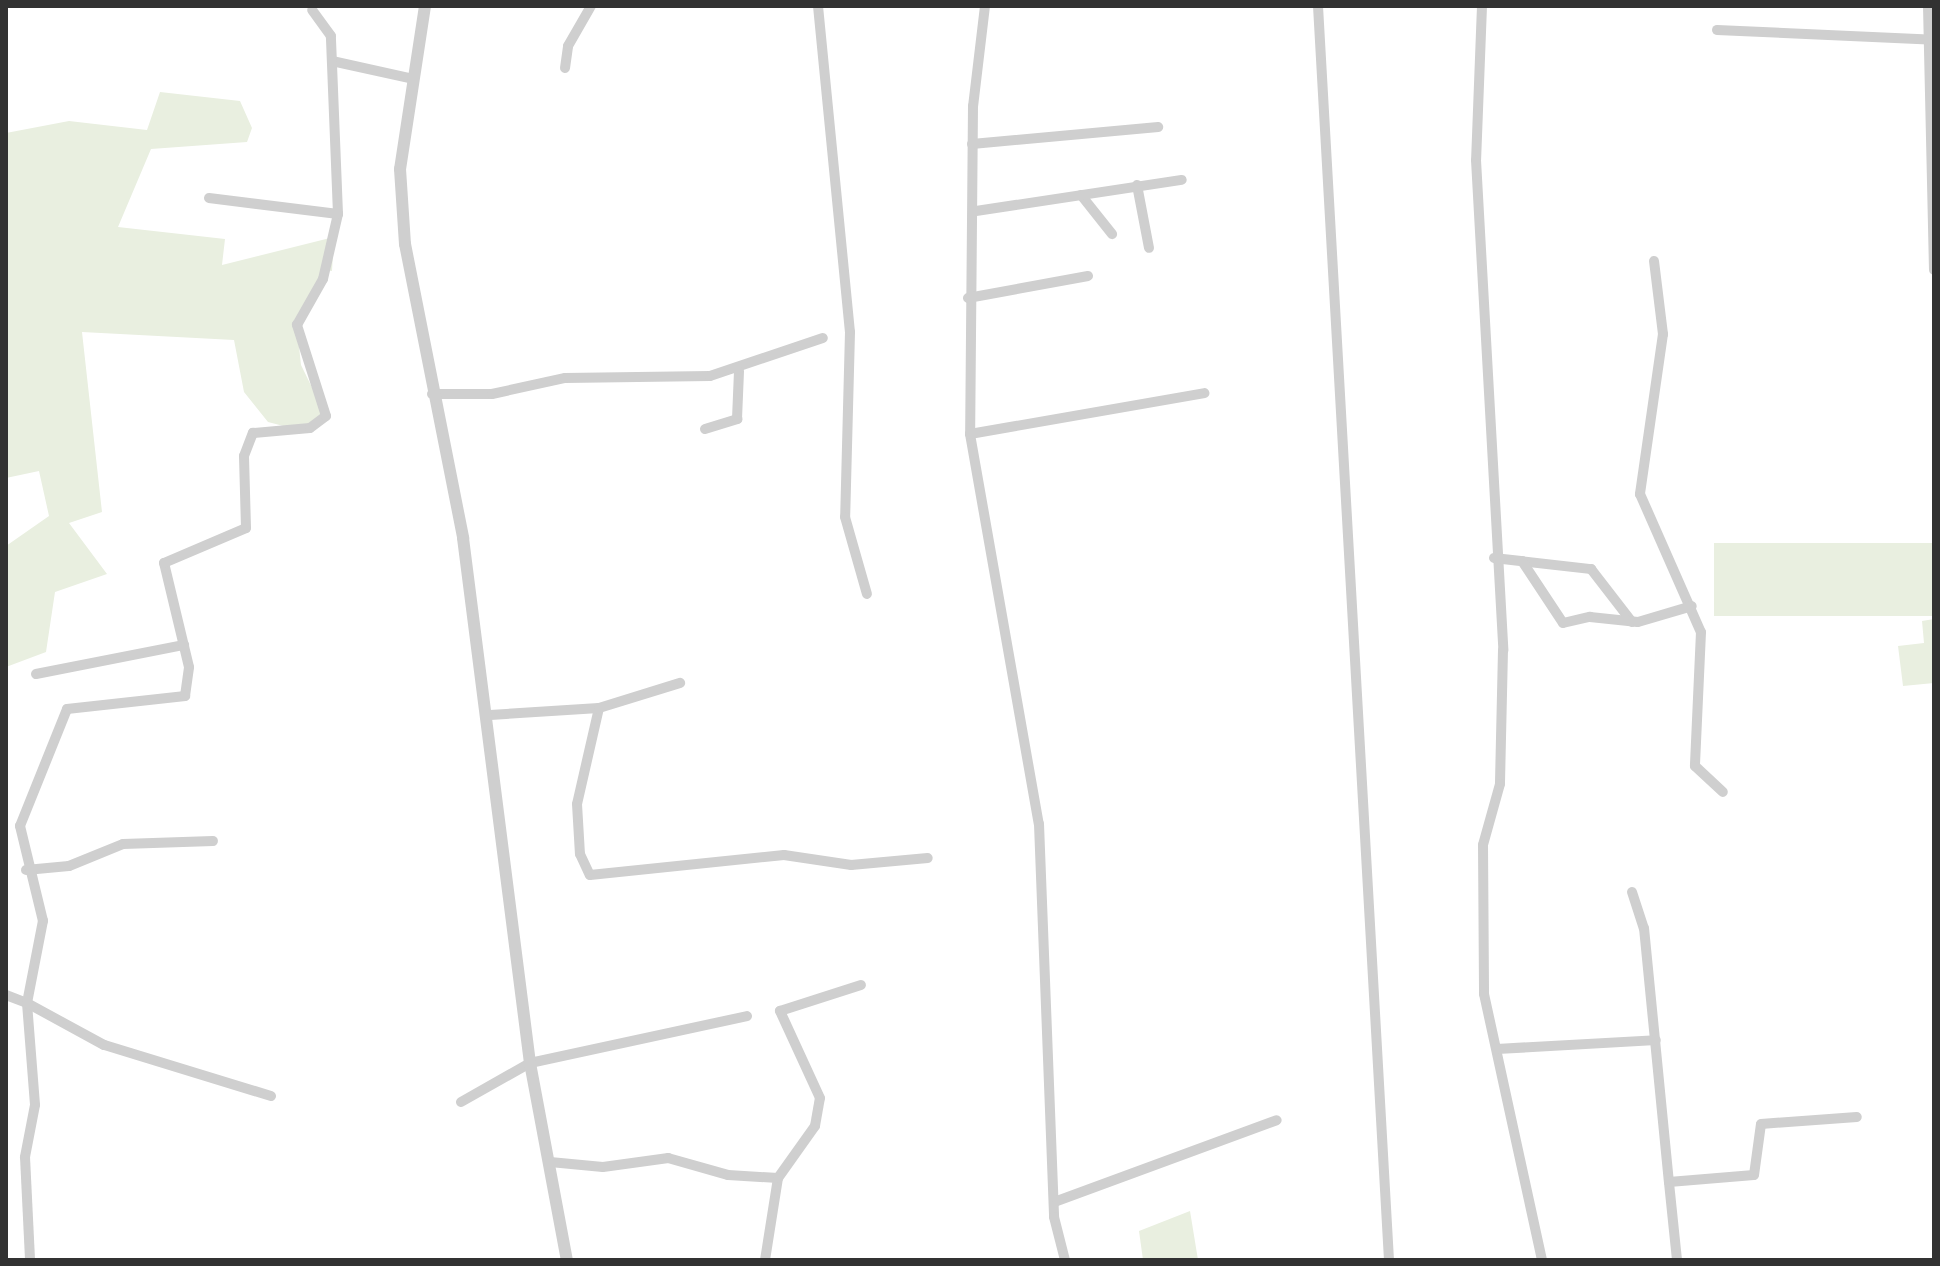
<!DOCTYPE html>
<html>
<head>
<meta charset="utf-8">
<style>
	body { margin:0 }
	#map { position:relative; width:1940px; height:1266px; overflow:hidden; background:#fff; font-family:Montserrat,sans-serif }
	div>[style] { position:absolute }
	[style*='--x'] { left:calc(var(--x)*1px); top:calc(var(--y)*1px); width:calc(var(--w)*1px); rotate:calc(var(--a)*1deg) }
	.green>* { inset:0; background:#e9efe0; transform-origin:0 0 }
	.minor>* { height:10px; margin:-5px; padding:0 5px; transform-origin:5px; border-radius:5px; background:#cfcfcf }
	.tertiary>* { height:12px; margin:-6px; padding:0 6px; transform-origin:6px; border-radius:6px; background:#cfcfcf }
	span { translate:-50% -50%; white-space:nowrap; text-align:center; line-height:1.15; -webkit-text-stroke:8px #fff; paint-order:stroke }
	.frame { position:absolute; inset:0; border:8px solid #323232; pointer-events:none }
</style>
</head>
<body>
<div id="map">
	<div class="green">
		<div style="clip-path:polygon(160px 92px,240px 101px,252px 128px,247px 142px,151px 149px,118px 227px,225px 239px,222px 265px,334px 237px,332px 271px,325px 270px,307px 301px,298px 337px,301px 365px,326px 416px,295px 429px,268px 422px,244px 392px,234px 340px,82px 332px,102px 512px,69px 523px,107px 574px,55px 592px,46px 652px,6px 667px,6px 546px,49px 516px,39px 471px,6px 478px,6px 133px,69px 121px,147px 130px)"></div>
		<div style="left:1934px;top:543px;width:73px;height:220px;rotate:90deg"></div>
		<div style="clip-path:polygon(1934px 619px,1934px 683px,1903px 686px,1898px 646px,1924px 643px,1922px 621px)"></div>
		<div style="clip-path:polygon(1190px 1211px,1198px 1260px,1143px 1260px,1139px 1231px)"></div>
	</div>
	<div class="minor">
		<div style="--x:818;--y:6;--w:328;--a:84.4"></div>
		<div style="--x:850;--y:332;--w:185;--a:91.5"></div>
		<div style="--x:845;--y:517;--w:80;--a:74.1"></div>
		<div style="--x:985;--y:6;--w:101;--a:96.8"></div>
		<div style="--x:973;--y:106;--w:328;--a:90.5"></div>
		<div style="--x:970;--y:434;--w:396;--a:80"></div>
		<div style="--x:1039;--y:824;--w:393;--a:87.8"></div>
		<div style="--x:1054;--y:1217;--w:44;--a:75.7"></div>
		<div style="--x:1318;--y:6;--w:1256;--a:86.76"></div>
		<div style="--x:1482;--y:6;--w:154;--a:92.2"></div>
		<div style="--x:1476;--y:160;--w:491;--a:86.8"></div>
		<div style="--x:1503;--y:650;--w:134;--a:91.3"></div>
		<div style="--x:1500;--y:784;--w:63;--a:105.6"></div>
		<div style="--x:1483;--y:845;--w:149;--a:89.6"></div>
		<div style="--x:1484;--y:994;--w:272;--a:77.7"></div>
		<div style="--x:1928;--y:6;--w:264;--a:88.7"></div>
		<div style="--x:1717;--y:30;--w:217;--a:2.6"></div>
		<div style="--x:332;--y:61;--w:83;--a:12.5"></div>
		<div style="--x:565;--y:68;--w:22;--a:-82"></div>
		<div style="--x:568;--y:46;--w:46;--a:-60.1"></div>
		<div style="--x:972;--y:144;--w:187;--a:-5.2"></div>
		<div style="--x:1137;--y:185;--w:64;--a:79.2"></div>
		<div style="--x:1081;--y:195;--w:50;--a:51.5"></div>
		<div style="--x:209;--y:198;--w:130;--a:7.1"></div>
		<div style="--x:976;--y:211;--w:208;--a:-8.6"></div>
		<div style="--x:1654;--y:261;--w:74;--a:83"></div>
		<div style="--x:1663;--y:334;--w:162;--a:98.2"></div>
		<div style="--x:1640;--y:494;--w:151;--a:66.2"></div>
		<div style="--x:1701;--y:632;--w:134;--a:92.6"></div>
		<div style="--x:1695;--y:766;--w:38;--a:43"></div>
		<div style="--x:968;--y:298;--w:122;--a:-10.4"></div>
		<div style="--x:432;--y:394;--w:60;--a:0"></div>
		<div style="--x:492;--y:394;--w:75;--a:-12.4"></div>
		<div style="--x:565;--y:378;--w:145;--a:-0.8"></div>
		<div style="--x:710;--y:376;--w:119;--a:-18.6"></div>
		<div style="--x:705;--y:429;--w:34;--a:-17"></div>
		<div style="--x:737;--y:419;--w:48;--a:-87.6"></div>
		<div style="--x:970;--y:434;--w:238;--a:-9.9"></div>
		<div style="--x:1494;--y:558;--w:98;--a:6.5"></div>
		<div style="--x:1591;--y:569;--w:67;--a:52.3"></div>
		<div style="--x:1522;--y:561;--w:74;--a:56.5"></div>
		<div style="--x:1563;--y:623;--w:28;--a:-13"></div>
		<div style="--x:1590;--y:617;--w:48;--a:5.9"></div>
		<div style="--x:1638;--y:622;--w:56;--a:-16.5"></div>
		<div style="--x:36;--y:674;--w:151;--a:-11.1"></div>
		<div style="--x:599;--y:708;--w:98;--a:102.9"></div>
		<div style="--x:577;--y:804;--w:50;--a:86.6"></div>
		<div style="--x:580;--y:854;--w:23;--a:65"></div>
		<div style="--x:590;--y:875;--w:195;--a:-5.9"></div>
		<div style="--x:784;--y:855;--w:68;--a:8.5"></div>
		<div style="--x:851;--y:865;--w:77;--a:-5.2"></div>
		<div style="--x:490;--y:715;--w:109;--a:-3.7"></div>
		<div style="--x:599;--y:708;--w:85;--a:-17.2"></div>
		<div style="--x:26;--y:870;--w:43;--a:-5.3"></div>
		<div style="--x:69;--y:866;--w:58;--a:-22.2"></div>
		<div style="--x:123;--y:844;--w:90;--a:-1.9"></div>
		<div style="--x:1632;--y:892;--w:38;--a:72"></div>
		<div style="--x:1644;--y:928;--w:255;--a:84.4"></div>
		<div style="--x:6;--y:995;--w:22;--a:21"></div>
		<div style="--x:27;--y:1003;--w:102;--a:85.5"></div>
		<div style="--x:35;--y:1105;--w:53;--a:100.9"></div>
		<div style="--x:25;--y:1157;--w:103;--a:87.2"></div>
		<div style="--x:1497;--y:1049;--w:159;--a:-3.2"></div>
		<div style="--x:271;--y:1096;--w:175;--a:-163"></div>
		<div style="--x:104;--y:1045;--w:88;--a:-151.4"></div>
		<div style="--x:27;--y:1003;--w:84;--a:-79"></div>
		<div style="--x:43;--y:921;--w:98;--a:-103.6"></div>
		<div style="--x:20;--y:826;--w:126;--a:-68.1"></div>
		<div style="--x:67;--y:709;--w:119;--a:-6.3"></div>
		<div style="--x:185;--y:696;--w:29;--a:-82"></div>
		<div style="--x:189;--y:667;--w:107;--a:-103.5"></div>
		<div style="--x:164;--y:563;--w:89;--a:-23.1"></div>
		<div style="--x:246;--y:528;--w:72;--a:-91.6"></div>
		<div style="--x:244;--y:456;--w:25;--a:-69"></div>
		<div style="--x:253;--y:433;--w:57;--a:-5"></div>
		<div style="--x:310;--y:428;--w:20;--a:-37"></div>
		<div style="--x:326;--y:416;--w:96;--a:-107.7"></div>
		<div style="--x:297;--y:325;--w:53;--a:-60.5"></div>
		<div style="--x:323;--y:279;--w:67;--a:-77"></div>
		<div style="--x:338;--y:214;--w:178;--a:-92.3"></div>
		<div style="--x:331;--y:36;--w:32;--a:-126"></div>
		<div style="--x:461;--y:1102;--w:79;--a:-29.5"></div>
		<div style="--x:530;--y:1063;--w:222;--a:-12.2"></div>
		<div style="--x:550;--y:1162;--w:53;--a:5.4"></div>
		<div style="--x:603;--y:1167;--w:66;--a:-7.9"></div>
		<div style="--x:668;--y:1158;--w:62;--a:15.8"></div>
		<div style="--x:728;--y:1175;--w:50;--a:3.4"></div>
		<div style="--x:778;--y:1178;--w:83;--a:99"></div>
		<div style="--x:778;--y:1178;--w:64;--a:-54.6"></div>
		<div style="--x:815;--y:1126;--w:28;--a:-80"></div>
		<div style="--x:820;--y:1098;--w:96;--a:-114.7"></div>
		<div style="--x:780;--y:1011;--w:85;--a:-17.8"></div>
		<div style="--x:1057;--y:1201;--w:234;--a:-20.2"></div>
		<div style="--x:1677;--y:1260;--w:78;--a:-95.9"></div>
		<div style="--x:1669;--y:1182;--w:85;--a:-4.7"></div>
		<div style="--x:1754;--y:1175;--w:51;--a:-82.2"></div>
		<div style="--x:1761;--y:1124;--w:96;--a:-4.2"></div>
	</div>
	<div class="tertiary">
		<div style="--x:425;--y:6;--w:165;--a:98.7"></div>
		<div style="--x:400;--y:169;--w:75;--a:86.2"></div>
		<div style="--x:405;--y:244;--w:300;--a:78.8"></div>
		<div style="--x:463;--y:538;--w:529;--a:82.73"></div>
		<div style="--x:530;--y:1063;--w:200;--a:79.4"></div>
	</div>
	<div class="frame"></div>
</div>
</body>
</html>
